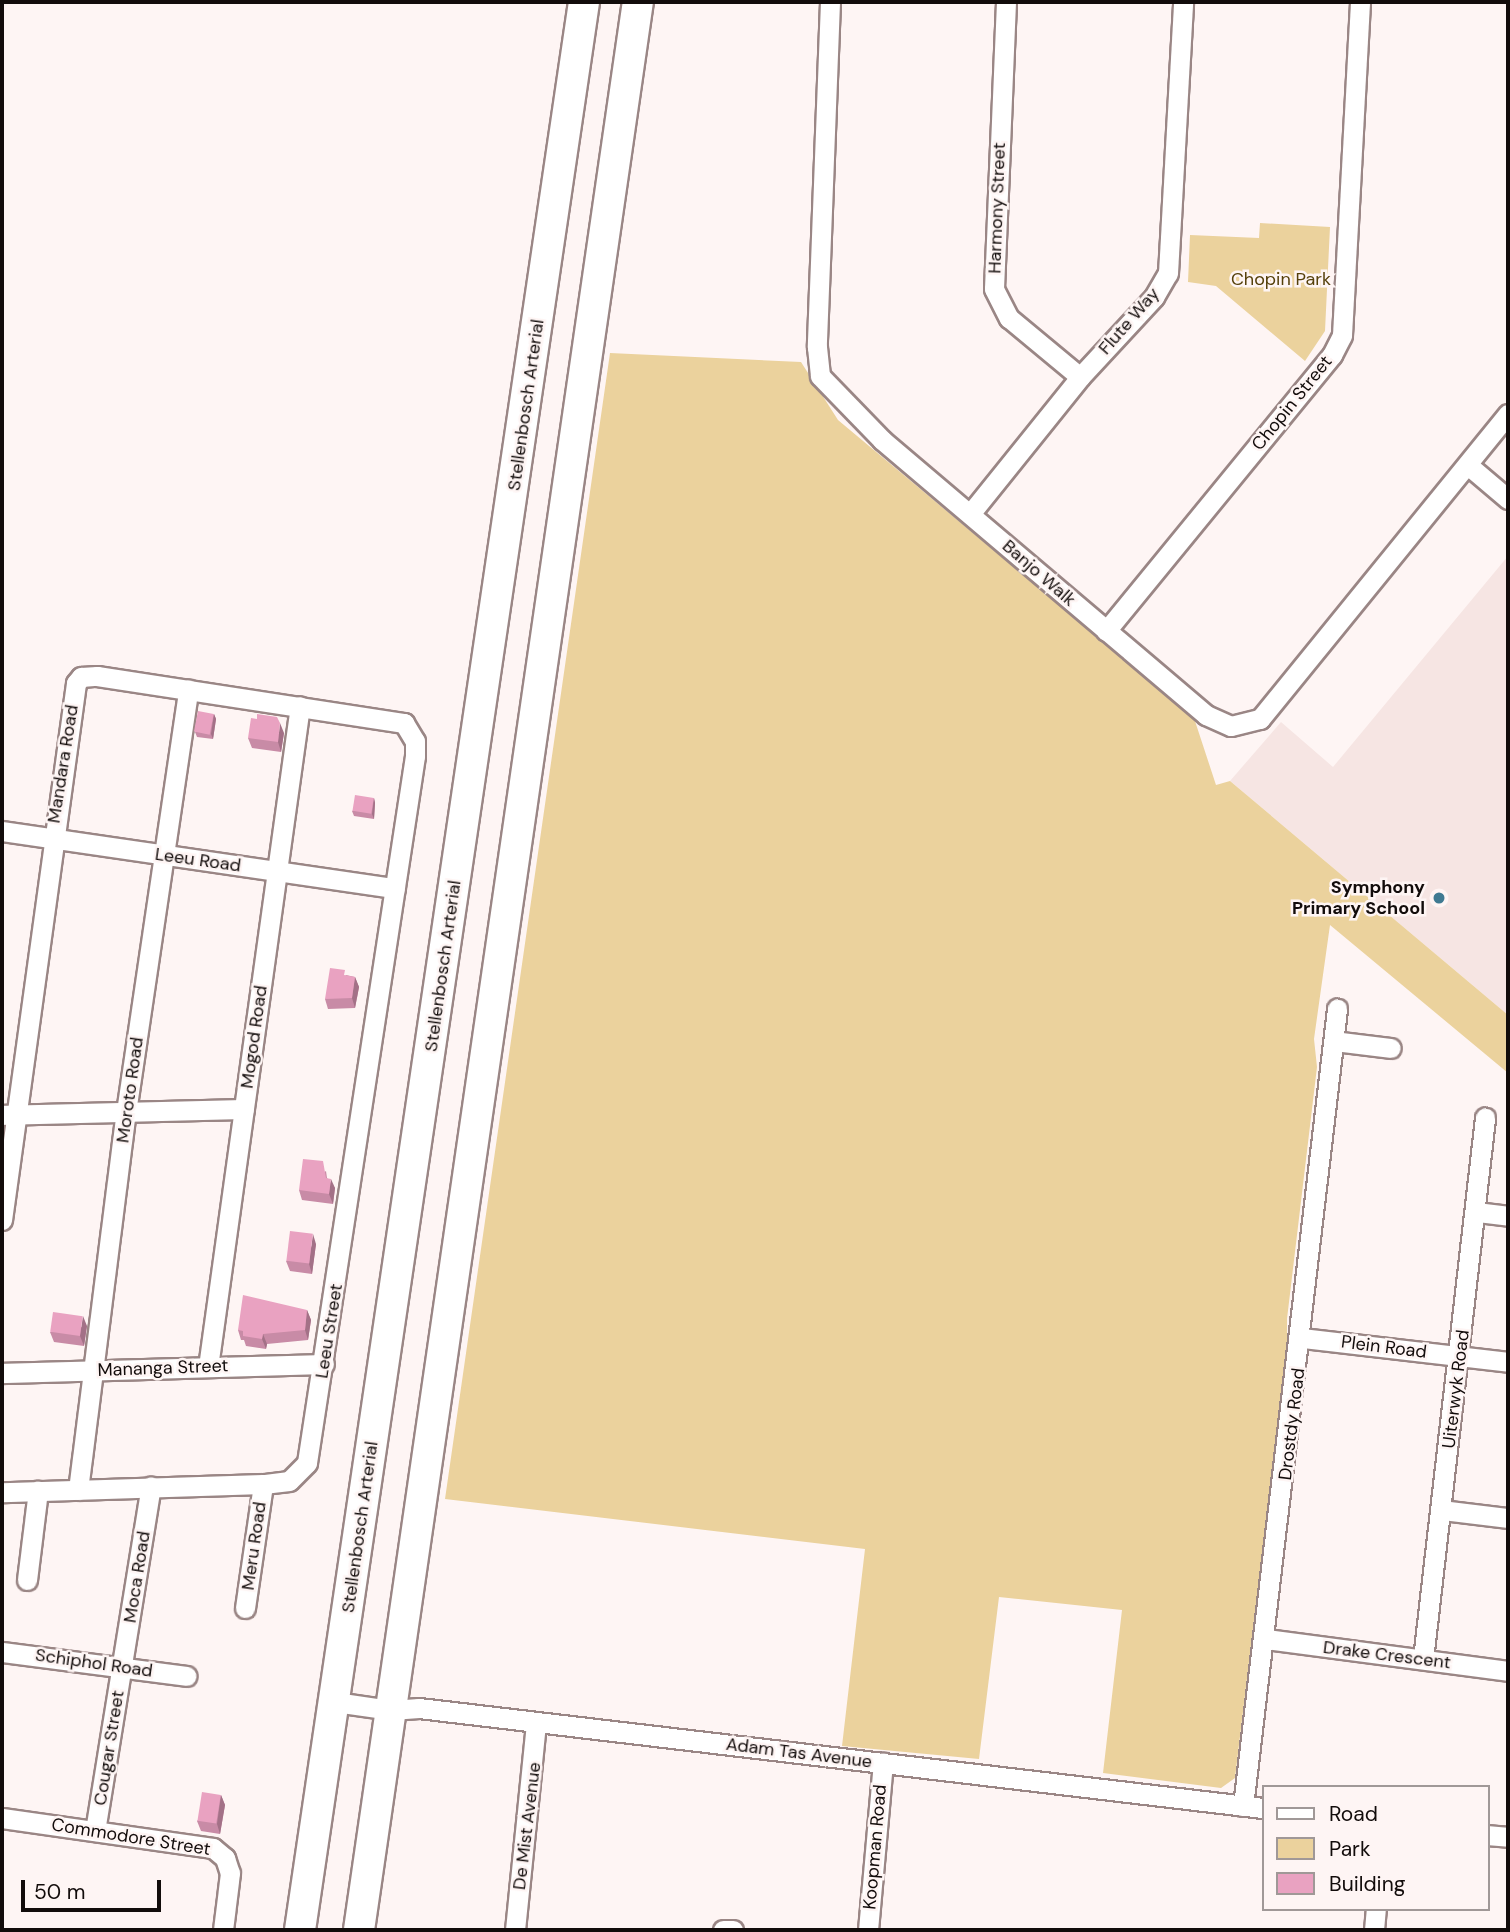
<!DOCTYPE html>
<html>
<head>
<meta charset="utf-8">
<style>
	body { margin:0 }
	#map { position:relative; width:1510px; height:1932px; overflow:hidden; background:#fef5f4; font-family:"DM Sans",sans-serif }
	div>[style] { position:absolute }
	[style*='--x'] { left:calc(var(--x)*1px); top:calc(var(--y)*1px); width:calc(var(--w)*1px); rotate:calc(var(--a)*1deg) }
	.built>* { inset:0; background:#f6e5e3 }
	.green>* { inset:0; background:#ebd29d }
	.roads { filter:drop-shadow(2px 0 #9a8685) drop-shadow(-2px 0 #9a8685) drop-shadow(0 2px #9a8685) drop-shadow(0 -2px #9a8685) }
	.minor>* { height:19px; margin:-9.5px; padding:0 9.5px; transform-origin:9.5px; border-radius:9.5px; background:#fff }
	.primary>* { height:30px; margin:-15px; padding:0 15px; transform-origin:15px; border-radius:15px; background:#fff }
	.wall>* { inset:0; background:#c88ba6 }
	.shaded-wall>* { inset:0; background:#a37187 }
	.building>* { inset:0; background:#e9a2c1; transform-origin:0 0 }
	.dots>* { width:19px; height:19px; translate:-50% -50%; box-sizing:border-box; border:4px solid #fef5f4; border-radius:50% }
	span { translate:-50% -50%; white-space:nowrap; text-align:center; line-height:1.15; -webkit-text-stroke:5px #fef5f4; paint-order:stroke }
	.street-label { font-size:18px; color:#120c0b }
	.park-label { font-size:18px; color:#55400a }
	.poi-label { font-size:18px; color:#120c0b; font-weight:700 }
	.right { translate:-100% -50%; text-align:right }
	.frame { position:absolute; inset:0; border:4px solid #120c0b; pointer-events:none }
	.legend { position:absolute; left:1262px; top:1785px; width:228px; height:126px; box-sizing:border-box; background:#fef5f4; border:2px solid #a09897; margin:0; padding:9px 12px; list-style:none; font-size:21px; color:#120c0b }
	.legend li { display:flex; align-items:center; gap:14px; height:35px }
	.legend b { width:35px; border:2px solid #a09897 }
	.scale { position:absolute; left:21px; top:1880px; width:140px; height:32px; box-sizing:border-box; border:4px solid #120c0b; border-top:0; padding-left:9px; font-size:21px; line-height:24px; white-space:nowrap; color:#120c0b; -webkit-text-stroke:5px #fef5f4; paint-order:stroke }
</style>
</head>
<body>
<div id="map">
	<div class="built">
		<div style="clip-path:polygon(1508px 556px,1508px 1015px,1230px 781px,1281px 722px,1333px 767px)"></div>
	</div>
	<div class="green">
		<div style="clip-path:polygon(1260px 223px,1330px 227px,1325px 331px,1305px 361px,1216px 286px,1188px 282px,1190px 235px,1259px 238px)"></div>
		<div style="clip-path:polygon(610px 353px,801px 362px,838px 420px,1194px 718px,1216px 785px,1230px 781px,1508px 1015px,1508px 1073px,1330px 925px,1314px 1039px,1317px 1067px,1287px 1319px,1287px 1346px,1235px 1778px,1221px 1788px,1103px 1773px,1122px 1610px,999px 1597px,979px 1759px,842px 1746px,865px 1549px,445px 1499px)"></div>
	</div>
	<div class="roads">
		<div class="minor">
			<div style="--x:830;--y:2;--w:345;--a:92.2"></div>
			<div style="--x:817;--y:347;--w:29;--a:84"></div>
			<div style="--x:820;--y:376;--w:89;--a:45.9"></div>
			<div style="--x:882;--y:440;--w:425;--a:40.3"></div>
			<div style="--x:1206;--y:715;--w:27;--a:24"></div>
			<div style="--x:1231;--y:726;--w:30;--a:-14"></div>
			<div style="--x:1260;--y:719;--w:393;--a:-50.9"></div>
			<div style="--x:1006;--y:2;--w:287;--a:92.4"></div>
			<div style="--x:994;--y:289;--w:33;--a:63"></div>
			<div style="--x:1009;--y:318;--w:92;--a:39.7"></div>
			<div style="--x:1469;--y:466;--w:51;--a:40.2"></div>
			<div style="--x:970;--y:514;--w:176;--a:-51.2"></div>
			<div style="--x:1080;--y:377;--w:109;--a:-47.2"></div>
			<div style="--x:1154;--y:297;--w:28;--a:-60"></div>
			<div style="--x:1168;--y:273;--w:271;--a:-86.8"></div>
			<div style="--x:1106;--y:631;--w:357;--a:-50.7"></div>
			<div style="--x:1332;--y:355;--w:22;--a:-63"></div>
			<div style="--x:1342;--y:335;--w:333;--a:-86.9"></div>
			<div style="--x:2;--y:831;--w:397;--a:8.3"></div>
			<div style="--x:1334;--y:1041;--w:57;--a:7"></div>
			<div style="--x:2;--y:1115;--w:242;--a:-1.4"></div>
			<div style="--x:1477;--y:1212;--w:31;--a:7"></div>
			<div style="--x:2;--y:1220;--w:542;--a:-82.15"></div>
			<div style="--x:76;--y:683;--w:8;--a:-50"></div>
			<div style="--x:81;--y:677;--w:16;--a:-4"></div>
			<div style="--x:97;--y:676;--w:311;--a:8.7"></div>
			<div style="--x:404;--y:723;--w:21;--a:59"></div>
			<div style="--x:415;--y:741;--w:15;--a:90"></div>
			<div style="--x:415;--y:756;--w:715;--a:98.69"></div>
			<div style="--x:307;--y:1463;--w:25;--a:135"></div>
			<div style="--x:289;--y:1481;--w:26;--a:173"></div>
			<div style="--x:263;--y:1484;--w:261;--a:178.2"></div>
			<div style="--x:1302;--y:1338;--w:207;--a:6.6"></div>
			<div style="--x:208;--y:1367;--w:667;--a:-82.08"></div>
			<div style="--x:2;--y:1373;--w:322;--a:-1.6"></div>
			<div style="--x:78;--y:1490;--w:381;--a:-82.8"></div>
			<div style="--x:126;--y:1112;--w:427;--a:-81.6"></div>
			<div style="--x:1442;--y:1510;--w:66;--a:6.9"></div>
			<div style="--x:27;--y:1580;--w:90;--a:-83"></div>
			<div style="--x:245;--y:1608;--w:125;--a:-81.7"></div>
			<div style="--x:1266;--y:1639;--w:244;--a:7.5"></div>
			<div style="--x:2;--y:1652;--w:186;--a:7.4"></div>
			<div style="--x:1423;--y:1659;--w:545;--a:-83.46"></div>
			<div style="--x:335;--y:1702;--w:57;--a:8.1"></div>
			<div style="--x:391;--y:1710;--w:28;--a:-4"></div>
			<div style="--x:419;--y:1708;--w:850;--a:6.76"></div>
			<div style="--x:1243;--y:1806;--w:803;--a:-83.27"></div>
			<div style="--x:2;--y:1818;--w:213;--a:8.1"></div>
			<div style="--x:213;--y:1848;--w:16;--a:40"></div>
			<div style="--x:225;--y:1858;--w:16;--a:72"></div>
			<div style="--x:230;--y:1873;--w:57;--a:97"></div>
			<div style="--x:95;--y:1831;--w:349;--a:-80.8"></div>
			<div style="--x:1487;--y:1835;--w:21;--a:5"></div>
			<div style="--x:515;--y:1930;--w:209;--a:-84.2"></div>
			<div style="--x:723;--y:1930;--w:10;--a:0"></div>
			<div style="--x:868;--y:1930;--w:168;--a:-84.9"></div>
			<div style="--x:1374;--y:1930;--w:21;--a:-85"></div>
		</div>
		<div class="primary">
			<div style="--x:300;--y:1930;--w:1949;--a:-81.62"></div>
			<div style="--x:359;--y:1930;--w:1948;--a:-81.77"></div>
		</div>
	</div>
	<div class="wall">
		<div style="clip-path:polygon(214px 714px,216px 719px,213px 739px,197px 737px,195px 732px)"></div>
		<div style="clip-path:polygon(284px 733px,281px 752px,252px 748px,248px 738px)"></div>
		<div style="clip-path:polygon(374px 798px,375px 803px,374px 819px,354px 816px,352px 811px)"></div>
		<div style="clip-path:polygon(346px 975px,355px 977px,359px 987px,355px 1008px,328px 1009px,325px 999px)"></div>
		<div style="clip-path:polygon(326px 1171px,327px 1178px,335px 1188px,333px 1204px,302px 1200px,299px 1190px)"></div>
		<div style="clip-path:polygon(316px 1244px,312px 1274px,290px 1271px,286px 1261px)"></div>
		<div style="clip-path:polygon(307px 1310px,311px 1320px,308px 1340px,267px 1344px,266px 1349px,246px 1346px,244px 1340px,241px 1340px,238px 1330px)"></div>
		<div style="clip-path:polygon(87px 1326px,84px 1346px,54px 1342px,50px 1332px)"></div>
		<div style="clip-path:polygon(221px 1795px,225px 1805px,220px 1834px,201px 1831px,197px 1821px)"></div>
	</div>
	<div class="shaded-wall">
		<div style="clip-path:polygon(214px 714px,216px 719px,213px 739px,211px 734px)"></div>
		<div style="clip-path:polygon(280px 723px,284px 733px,281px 752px,278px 742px)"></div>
		<div style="clip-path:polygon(374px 798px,375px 803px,374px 819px,372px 814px)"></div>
		<div style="clip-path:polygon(355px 977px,359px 987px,355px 1008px,352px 998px)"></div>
		<div style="clip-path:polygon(331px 1179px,335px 1188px,333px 1204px,329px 1194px)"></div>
		<div style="clip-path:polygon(313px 1234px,316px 1244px,312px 1274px,309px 1264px)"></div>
		<div style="clip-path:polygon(307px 1310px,311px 1320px,308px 1340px,305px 1330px)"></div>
		<div style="clip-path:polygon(83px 1316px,87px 1326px,84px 1346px,80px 1336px)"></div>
		<div style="clip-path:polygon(263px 1334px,267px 1344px,266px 1349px,262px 1339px)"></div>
		<div style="clip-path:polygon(221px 1795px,225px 1805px,220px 1834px,217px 1824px)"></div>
	</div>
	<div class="building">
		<div style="left:198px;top:711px;width:16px;height:21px;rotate:11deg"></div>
		<div style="clip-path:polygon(257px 714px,277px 717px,280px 723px,278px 742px,248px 738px,251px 718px,257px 719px)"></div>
		<div style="left:355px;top:795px;width:19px;height:16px;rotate:9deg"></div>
		<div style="clip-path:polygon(330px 968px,345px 970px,344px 975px,355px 977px,352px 998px,325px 999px)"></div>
		<div style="clip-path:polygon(303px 1159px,323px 1161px,326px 1178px,331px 1179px,329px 1194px,299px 1190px)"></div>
		<div style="left:290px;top:1231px;width:23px;height:30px;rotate:7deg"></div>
		<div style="clip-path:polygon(243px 1295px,307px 1310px,305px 1330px,263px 1334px,262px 1339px,243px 1336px,243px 1331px,238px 1330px)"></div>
		<div style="left:53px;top:1312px;width:30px;height:20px;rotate:8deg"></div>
		<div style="left:202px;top:1792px;width:19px;height:29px;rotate:9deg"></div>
	</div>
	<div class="dots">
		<div style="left:1439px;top:898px;background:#3f7a92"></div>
	</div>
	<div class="street-label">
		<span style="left:997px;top:208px;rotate:-88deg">Harmony Street</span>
		<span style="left:1129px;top:321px;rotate:-49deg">Flute Way</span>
		<span style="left:1292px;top:403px;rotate:-51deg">Chopin Street</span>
		<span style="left:526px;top:405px;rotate:-82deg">Stellenbosch Arterial</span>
		<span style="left:1039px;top:573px;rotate:41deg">Banjo Walk</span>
		<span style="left:63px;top:764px;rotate:-81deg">Mandara Road</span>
		<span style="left:198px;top:860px;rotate:8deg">Leeu Road</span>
		<span style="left:443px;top:966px;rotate:-82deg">Stellenbosch Arterial</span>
		<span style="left:254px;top:1037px;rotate:-82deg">Mogod Road</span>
		<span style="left:130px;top:1090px;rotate:-82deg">Moroto Road</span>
		<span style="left:329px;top:1331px;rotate:-81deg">Leeu Street</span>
		<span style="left:1384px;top:1347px;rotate:7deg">Plein Road</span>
		<span style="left:163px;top:1368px;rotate:-2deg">Mananga Street</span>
		<span style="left:1456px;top:1389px;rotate:-83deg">Uiterwyk Road</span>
		<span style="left:1292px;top:1424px;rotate:-83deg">Drostdy Road</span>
		<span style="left:360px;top:1527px;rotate:-82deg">Stellenbosch Arterial</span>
		<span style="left:254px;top:1546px;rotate:-82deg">Meru Road</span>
		<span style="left:137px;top:1577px;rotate:-81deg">Moca Road</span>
		<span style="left:1387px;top:1655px;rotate:7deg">Drake Crescent</span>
		<span style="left:94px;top:1663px;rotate:8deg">Schiphol Road</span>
		<span style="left:109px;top:1748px;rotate:-81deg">Cougar Street</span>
		<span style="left:799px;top:1753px;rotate:7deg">Adam Tas Avenue</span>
		<span style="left:527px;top:1826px;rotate:-83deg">De Mist Avenue</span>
		<span style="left:131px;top:1837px;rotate:9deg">Commodore Street</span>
		<span style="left:875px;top:1847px;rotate:-85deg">Koopman Road</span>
	</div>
	<div class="park-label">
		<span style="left:1281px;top:279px">Chopin Park</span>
	</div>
	<div class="poi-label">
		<span class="right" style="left:1425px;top:898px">Symphony<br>Primary School</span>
	</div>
	<div class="frame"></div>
	<ul class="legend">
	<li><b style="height:9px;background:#fff"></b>Road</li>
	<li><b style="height:19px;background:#ebd29d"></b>Park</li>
	<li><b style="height:19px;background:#e9a2c1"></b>Building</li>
	</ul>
	<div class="scale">50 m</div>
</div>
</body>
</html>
